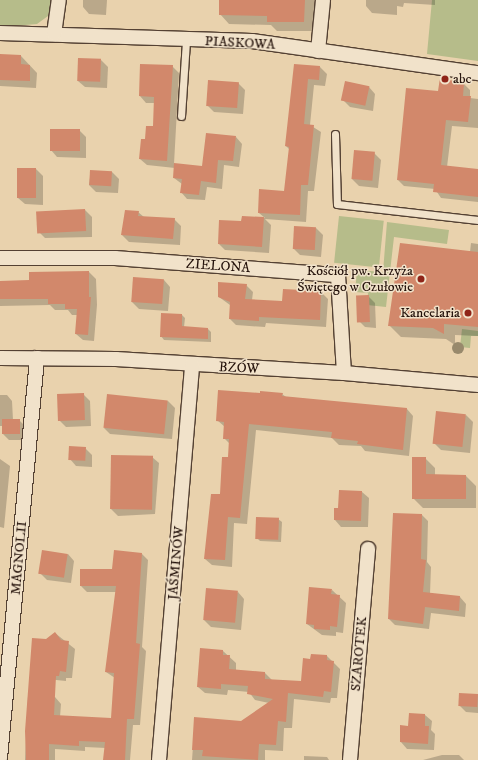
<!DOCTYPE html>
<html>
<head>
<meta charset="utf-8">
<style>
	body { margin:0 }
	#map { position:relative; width:478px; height:760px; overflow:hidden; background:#e9d2ad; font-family:"IM FELL DW Pica",serif }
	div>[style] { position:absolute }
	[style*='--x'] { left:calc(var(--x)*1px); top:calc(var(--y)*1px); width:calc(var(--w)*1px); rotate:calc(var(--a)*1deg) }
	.green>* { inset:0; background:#b6bc8a; transform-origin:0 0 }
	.shadow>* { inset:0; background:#0003 }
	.building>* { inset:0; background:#d2886b; transform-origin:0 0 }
	.roads { filter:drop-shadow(1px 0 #544133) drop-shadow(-1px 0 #544133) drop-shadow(0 1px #544133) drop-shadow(0 -1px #544133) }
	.lane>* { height:7px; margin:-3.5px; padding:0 3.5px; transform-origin:3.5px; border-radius:3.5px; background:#f1e2ca }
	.street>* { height:14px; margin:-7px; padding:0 7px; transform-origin:7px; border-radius:7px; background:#f1e2ca }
	.trees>* { width:12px; height:12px; margin:-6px; border-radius:50%; background:#98896c }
	.dots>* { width:11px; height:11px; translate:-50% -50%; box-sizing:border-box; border:2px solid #f1e2ca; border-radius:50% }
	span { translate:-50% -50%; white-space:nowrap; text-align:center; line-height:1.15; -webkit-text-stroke:3px #f1e2ca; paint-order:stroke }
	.street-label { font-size:14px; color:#23110a }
	.poi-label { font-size:14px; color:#23110a }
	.left { translate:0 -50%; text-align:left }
	.right { translate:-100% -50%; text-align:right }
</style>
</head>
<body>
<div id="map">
	<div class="green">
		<div style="clip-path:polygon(0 0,52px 0,48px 16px,37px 24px,25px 25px,0 25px)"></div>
		<div style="clip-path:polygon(432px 0,478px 0,478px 61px,427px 54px)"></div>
		<div style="left:339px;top:216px;width:45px;height:47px;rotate:6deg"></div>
		<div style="clip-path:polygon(387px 222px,449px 230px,447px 244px,394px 237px,386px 307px,367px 305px,368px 293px,355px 292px,357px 270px,383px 272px)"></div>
		<div style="clip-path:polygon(462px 329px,478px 331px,478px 336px,471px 336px,470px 348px,460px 347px)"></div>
	</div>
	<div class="shadow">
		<div style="clip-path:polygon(83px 0,107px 0,106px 15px,89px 14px,83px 7px)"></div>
		<div style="clip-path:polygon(220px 0,326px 0,323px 19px,314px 18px,313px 31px,277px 31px,271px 25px,229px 24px,220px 14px)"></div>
		<div style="clip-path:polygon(366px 0,435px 0,435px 5px,404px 3px,403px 7px,397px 6px,397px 15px,372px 13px,366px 6px)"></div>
		<div style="clip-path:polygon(0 55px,21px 56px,37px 73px,36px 88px,0 86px)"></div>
		<div style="clip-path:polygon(101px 60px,108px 67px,107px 88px,85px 87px,78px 81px)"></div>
		<div style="clip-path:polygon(295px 65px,320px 67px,327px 74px,325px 86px,314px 85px,310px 125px,321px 132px,314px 191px,308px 191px,306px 222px,265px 219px,271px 225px,269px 253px,225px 250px,219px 244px,242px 222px,243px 217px,265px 218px,259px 213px,285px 192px,290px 150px,286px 146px)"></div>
		<div style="clip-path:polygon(172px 66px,179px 73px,174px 164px,203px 167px,236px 137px,242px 144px,239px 167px,224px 165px,222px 189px,207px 187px,205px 200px,187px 199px,181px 192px,182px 184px,174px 178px,175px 168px,147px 165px,140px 159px,146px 140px,154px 128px,154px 103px,146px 103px,140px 96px)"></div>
		<div style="clip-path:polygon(440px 80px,464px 84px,470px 90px,470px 98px,478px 99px,478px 128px,452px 126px,447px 167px,478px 170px,478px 202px,441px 198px,435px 189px,404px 186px,398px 180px,439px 92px)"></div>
		<div style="clip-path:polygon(238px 83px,245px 90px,243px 114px,214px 112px,207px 105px)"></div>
		<div style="clip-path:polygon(369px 87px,375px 94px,373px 111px,350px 107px,343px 100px)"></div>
		<div style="clip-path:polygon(79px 130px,86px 137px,86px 158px,57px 157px,51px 150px)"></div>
		<div style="clip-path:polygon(374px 153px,381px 160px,378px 188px,359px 186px,352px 179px)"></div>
		<div style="clip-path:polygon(36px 169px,43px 176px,43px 205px,25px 204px,18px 198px)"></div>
		<div style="clip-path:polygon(91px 171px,112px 172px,119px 179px,118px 193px,96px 192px,89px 185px)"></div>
		<div style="clip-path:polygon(85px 210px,92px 217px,92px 237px,45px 238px,38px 231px)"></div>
		<div style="clip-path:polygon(138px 212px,144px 217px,174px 219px,181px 226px,180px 245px,129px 242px,122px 235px)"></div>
		<div style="clip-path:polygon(316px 228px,323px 235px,321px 257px,300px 255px,293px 248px)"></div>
		<div style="clip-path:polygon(471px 243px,478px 244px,478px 336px,455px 335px,455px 345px,446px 339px,401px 337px,389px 325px,470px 252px)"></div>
		<div style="clip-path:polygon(89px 272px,96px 279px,97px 305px,94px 341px,83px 340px,76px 334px,78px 315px,72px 315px,68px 310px,55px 310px,50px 305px,0 306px,0 281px,30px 281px,30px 273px)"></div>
		<div style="clip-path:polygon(164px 280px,170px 287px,168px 311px,139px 309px,132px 302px)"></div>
		<div style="clip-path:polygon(246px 285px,253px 292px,252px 300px,283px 302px,321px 292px,328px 299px,326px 327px,266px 323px,265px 327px,236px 325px,230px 319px,230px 305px,219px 297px)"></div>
		<div style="clip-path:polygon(368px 296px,375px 303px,376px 328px,365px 327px,358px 320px)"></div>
		<div style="clip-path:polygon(182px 315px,185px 318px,184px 327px,208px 329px,211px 332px,211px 342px,164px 340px,161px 336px)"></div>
		<div style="clip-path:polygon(83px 394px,90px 401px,91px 426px,66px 427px,59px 420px)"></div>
		<div style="clip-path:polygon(261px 394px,282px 394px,286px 397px,407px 409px,413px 416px,409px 456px,365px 451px,361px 446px,339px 445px,332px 438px,256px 430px,247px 524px,234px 523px,232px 567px,212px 565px,205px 559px,229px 458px,230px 444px,224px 438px,225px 427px,217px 420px)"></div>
		<div style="clip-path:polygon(0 395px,7px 395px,12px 401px,13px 420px,19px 420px,25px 426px,26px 440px,9px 440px,3px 434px,3px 426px,0 426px)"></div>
		<div style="clip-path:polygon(168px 401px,175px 408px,172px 439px,110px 434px,104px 428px)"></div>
		<div style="clip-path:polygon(466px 415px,473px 422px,470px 453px,441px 450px,434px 443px)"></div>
		<div style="clip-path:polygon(85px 448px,92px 455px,92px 467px,76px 466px,70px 459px)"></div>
		<div style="clip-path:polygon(152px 457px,159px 463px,155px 514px,118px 516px,111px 509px)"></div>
		<div style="clip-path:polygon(425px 458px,435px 468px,435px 475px,466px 476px,476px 486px,476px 508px,423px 508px,413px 498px)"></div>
		<div style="clip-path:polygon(0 459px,10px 466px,4px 528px,0 527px,0 532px)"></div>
		<div style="clip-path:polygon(362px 492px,369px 498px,368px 527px,341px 527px,335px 520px,339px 509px)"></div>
		<div style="clip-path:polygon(422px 515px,428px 521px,427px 562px,431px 567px,430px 594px,460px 597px,466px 604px,465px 617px,431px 613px,429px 629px,395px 625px,389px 619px)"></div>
		<div style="clip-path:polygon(278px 519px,282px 522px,281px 542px,260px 541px,257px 538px)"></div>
		<div style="clip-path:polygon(68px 554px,74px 561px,71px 583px,47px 580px,40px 573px)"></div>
		<div style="clip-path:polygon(142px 554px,148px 560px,142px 647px,146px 651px,140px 725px,133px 725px,130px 760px,104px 760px,106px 748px,85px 747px,85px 751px,55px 749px,55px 760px,25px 760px,28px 696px,55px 697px,61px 704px,60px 717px,112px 719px,115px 678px,106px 672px,117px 592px,87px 592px,81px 586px)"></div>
		<div style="clip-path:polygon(332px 590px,346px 603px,343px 633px,336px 632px,336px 636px,322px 635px,307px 624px)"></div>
		<div style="clip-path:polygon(238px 592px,244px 599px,241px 630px,211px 627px,204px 620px)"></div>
		<div style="clip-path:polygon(55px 633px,75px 649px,72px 678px,66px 678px,66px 681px,37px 678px)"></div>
		<div style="clip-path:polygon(223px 651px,236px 663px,236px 671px,265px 673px,272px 680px,302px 682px,311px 660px,327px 656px,340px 669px,337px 698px,331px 698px,330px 703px,294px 699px,292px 728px,284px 728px,283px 751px,265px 750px,265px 760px,192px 760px,195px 718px,241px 722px,269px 703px,255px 700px,249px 692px,228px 690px,227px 695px,205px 693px,198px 687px)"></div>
		<div style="clip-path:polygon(478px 695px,478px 713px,466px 712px,459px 705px)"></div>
		<div style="clip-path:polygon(425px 715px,432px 721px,431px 730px,435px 734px,434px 750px,407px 749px,401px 742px,401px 726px,409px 727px)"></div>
		<div style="clip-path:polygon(442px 755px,459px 755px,464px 760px,423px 760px)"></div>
		<div style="clip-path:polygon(304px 756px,327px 757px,329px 760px,304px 760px)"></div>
	</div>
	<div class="building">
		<div style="clip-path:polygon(219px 0,305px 0,304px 22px,267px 22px,267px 16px,219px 15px)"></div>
		<div style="clip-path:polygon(0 54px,21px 55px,21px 64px,30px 65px,30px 81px,0 80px)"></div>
		<div style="left:78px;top:58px;width:23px;height:23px;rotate:2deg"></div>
		<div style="clip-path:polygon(140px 64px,173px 65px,167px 161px,139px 159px,141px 139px,145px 139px,146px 126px,153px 126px,154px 97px,139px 96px)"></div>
		<div style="clip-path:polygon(294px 64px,320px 66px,319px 80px,308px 79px,304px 124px,314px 125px,308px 185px,301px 185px,300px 215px,258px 213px,259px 189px,284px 191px,289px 147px,285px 146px)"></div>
		<div style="clip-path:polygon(440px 78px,464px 83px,463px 96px,471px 96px,468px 122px,446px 120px,441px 165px,478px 169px,478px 197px,433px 192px,434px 184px,397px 180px,406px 88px,438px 91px)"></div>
		<div style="left:208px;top:80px;width:31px;height:26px;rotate:4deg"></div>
		<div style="left:345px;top:81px;width:25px;height:20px;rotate:12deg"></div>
		<div style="left:50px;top:129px;width:30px;height:22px"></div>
		<div style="clip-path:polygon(206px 133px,236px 136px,233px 161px,218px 160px,216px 183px,201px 181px,199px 195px,180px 193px,182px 179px,173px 178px,174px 163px,202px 166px)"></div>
		<div style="left:354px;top:150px;width:21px;height:29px;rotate:5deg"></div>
		<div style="left:17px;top:168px;width:19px;height:30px"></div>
		<div style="left:90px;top:170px;width:22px;height:15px;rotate:3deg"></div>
		<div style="left:85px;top:209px;width:22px;height:49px;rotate:87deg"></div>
		<div style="clip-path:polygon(125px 210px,139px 211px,138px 216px,175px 218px,173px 239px,121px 235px)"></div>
		<div style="clip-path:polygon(242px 216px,264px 217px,262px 247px,218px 244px,219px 220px,241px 221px)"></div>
		<div style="left:294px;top:226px;width:22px;height:23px;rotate:3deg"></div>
		<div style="clip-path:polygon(400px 243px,478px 252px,478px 327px,444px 324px,444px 334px,433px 328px,388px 326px)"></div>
		<div style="clip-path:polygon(89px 271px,89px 297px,91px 297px,88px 335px,75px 334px,77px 309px,65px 309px,65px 304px,48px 304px,48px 299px,0 299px,0 281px,29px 280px,29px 272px)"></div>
		<div style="left:133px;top:277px;width:31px;height:25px;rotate:4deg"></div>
		<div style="clip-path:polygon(218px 282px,247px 284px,245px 299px,282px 301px,283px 289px,321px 291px,320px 320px,259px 317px,259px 321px,229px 319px,230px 302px,218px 297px)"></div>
		<div style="left:369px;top:295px;width:27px;height:13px;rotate:88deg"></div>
		<div style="clip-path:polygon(161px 313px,182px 314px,182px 326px,208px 328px,208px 339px,160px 337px)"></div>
		<div style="clip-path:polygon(218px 390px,260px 393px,260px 391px,283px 393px,282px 396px,407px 408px,403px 450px,357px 444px,358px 441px,331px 438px,332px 432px,249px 424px,240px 518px,228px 517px,225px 560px,204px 559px,211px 494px,220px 494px,222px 457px,228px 457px,229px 439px,223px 439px,224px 422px,216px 421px)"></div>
		<div style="left:84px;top:393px;width:27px;height:27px;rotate:88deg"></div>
		<div style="left:107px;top:394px;width:61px;height:34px;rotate:6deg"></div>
		<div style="left:436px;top:411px;width:30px;height:33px;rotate:6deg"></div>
		<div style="left:20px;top:419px;width:15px;height:18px;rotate:90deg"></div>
		<div style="left:69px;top:446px;width:17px;height:14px;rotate:3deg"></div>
		<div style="left:111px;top:455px;width:42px;height:54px;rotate:1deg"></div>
		<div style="clip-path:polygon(412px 457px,426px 457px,426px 474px,466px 475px,466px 499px,412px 499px)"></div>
		<div style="clip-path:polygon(339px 490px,362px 491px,361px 521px,334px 520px,334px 508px,338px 508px)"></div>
		<div style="clip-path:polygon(393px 513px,422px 514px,421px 559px,426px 560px,423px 592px,460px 596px,459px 611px,425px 607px,423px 624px,388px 619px)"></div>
		<div style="left:256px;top:517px;width:23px;height:22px;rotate:2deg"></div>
		<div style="left:42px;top:550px;width:26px;height:24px;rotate:9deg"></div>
		<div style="clip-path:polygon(114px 550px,142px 553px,136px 643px,140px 644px,134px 719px,127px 719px,125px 760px,103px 760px,105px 742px,79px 741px,79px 746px,49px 744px,49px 760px,26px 760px,25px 731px,32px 638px,46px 639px,55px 632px,61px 640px,69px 641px,66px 672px,60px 671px,59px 676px,56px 676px,54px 715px,111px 718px,114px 673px,105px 672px,116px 586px,80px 586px,80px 569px,112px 569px)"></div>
		<div style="clip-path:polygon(309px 587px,332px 589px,331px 594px,340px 595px,337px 627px,330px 626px,330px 630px,314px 629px,314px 625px,306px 624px)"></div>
		<div style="left:206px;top:588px;width:32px;height:32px;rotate:5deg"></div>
		<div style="clip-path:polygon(200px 648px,223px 650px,223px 655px,230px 655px,229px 669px,265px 672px,265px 679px,301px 681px,303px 658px,310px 659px,311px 654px,327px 655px,327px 660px,334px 661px,331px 692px,324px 691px,323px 697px,288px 693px,286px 722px,278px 721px,276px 745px,259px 744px,258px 760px,202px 756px,203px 750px,192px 750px,194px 717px,241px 721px,273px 699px,247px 694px,248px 686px,221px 684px,221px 689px,197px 687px)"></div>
		<div style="left:459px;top:693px;width:19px;height:13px;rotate:3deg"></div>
		<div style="clip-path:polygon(409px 713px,425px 714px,425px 726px,429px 726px,428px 744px,400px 742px,400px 725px,408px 726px)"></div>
	</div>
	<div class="roads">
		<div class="lane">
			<div style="--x:181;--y:116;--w:76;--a:-86.2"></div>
			<div style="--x:335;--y:134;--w:70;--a:88.4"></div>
			<div style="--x:337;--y:204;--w:142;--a:6.5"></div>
		</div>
		<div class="street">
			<div style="--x:0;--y:33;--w:252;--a:1.8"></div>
			<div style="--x:252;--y:41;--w:228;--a:8.1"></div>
			<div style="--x:54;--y:34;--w:34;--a:-82"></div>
			<div style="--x:318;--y:51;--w:51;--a:-84.4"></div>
			<div style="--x:0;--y:258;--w:115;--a:0"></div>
			<div style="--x:115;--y:258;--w:224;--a:4.4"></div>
			<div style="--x:338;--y:275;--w:98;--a:86.5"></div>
			<div style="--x:0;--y:358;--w:116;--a:0.5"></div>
			<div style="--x:116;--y:359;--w:228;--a:3.5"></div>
			<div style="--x:344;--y:373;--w:135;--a:5.1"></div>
			<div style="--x:0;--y:758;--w:402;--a:-84.7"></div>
			<div style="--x:159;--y:760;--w:396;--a:-85.2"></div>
			<div style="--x:350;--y:760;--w:212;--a:-85.1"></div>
		</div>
	</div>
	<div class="trees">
		<div style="left:458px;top:348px"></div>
	</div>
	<div class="dots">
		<div style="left:445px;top:79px;background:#8f2418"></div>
		<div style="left:421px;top:279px;background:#8f2418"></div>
		<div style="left:468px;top:313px;background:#8f2418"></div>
	</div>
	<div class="street-label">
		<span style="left:240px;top:43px;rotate:3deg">PIASKOWA</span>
		<span style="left:218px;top:266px;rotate:4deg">ZIELONA</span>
		<span style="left:239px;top:368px;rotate:3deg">BZÓW</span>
		<span style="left:19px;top:558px;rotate:-85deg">MAGNOLII</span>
		<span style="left:176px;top:563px;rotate:-85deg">JAŚMINÓW</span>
		<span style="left:359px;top:654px;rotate:-85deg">SZAROTEK</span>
	</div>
	<div class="poi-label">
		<span class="left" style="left:453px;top:79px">abc</span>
		<span class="right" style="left:413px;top:279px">Kościół pw. Krzyża<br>Świętego w Czułowie</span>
		<span class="right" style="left:460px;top:313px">Kancelaria</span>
	</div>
</div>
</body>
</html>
